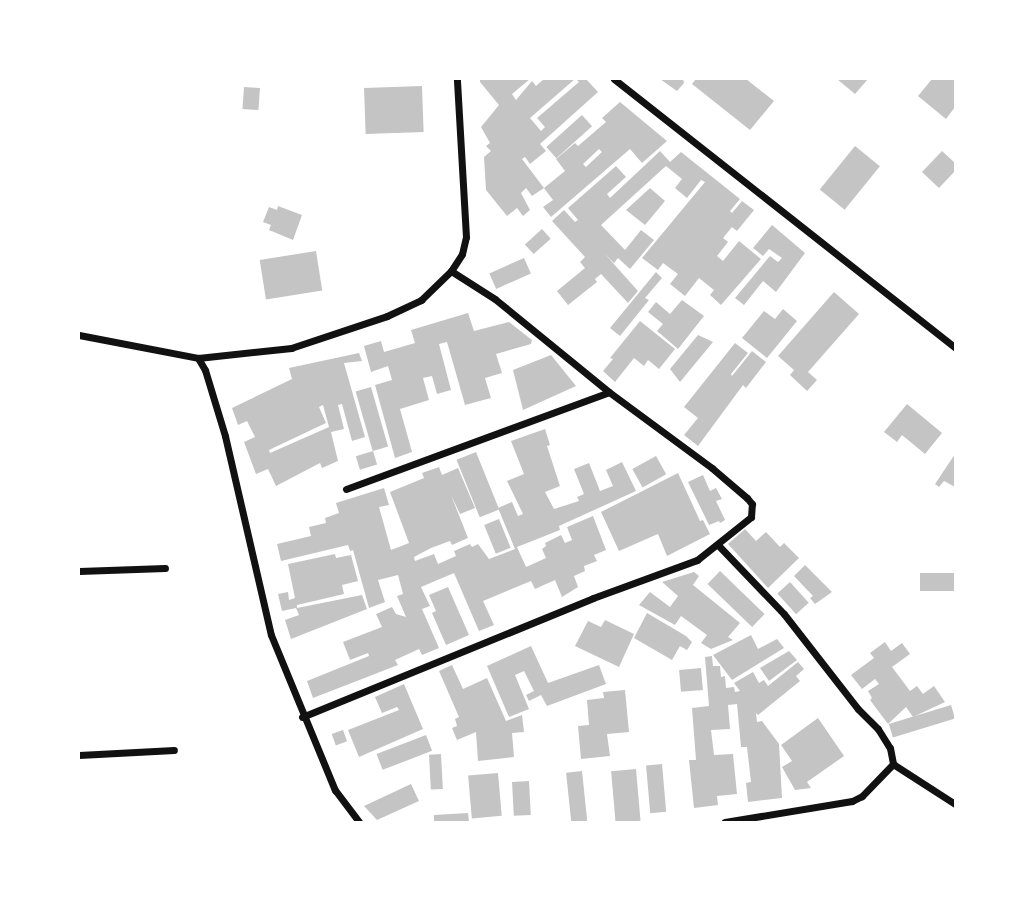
<!DOCTYPE html>
<html>
<head>
<meta charset="utf-8">
<style>
	body { margin:0 }
	#map { position:relative; width:1034px; height:901px; overflow:hidden; background:#fff; font-family:"Asap Condensed",sans-serif }
	div>[style] { position:absolute }
	[style*='--x'] { left:calc(var(--x)*1px); top:calc(var(--y)*1px); width:calc(var(--w)*1px); rotate:calc(var(--a)*1deg) }
	.building>* { inset:0; background:#c4c4c4; transform-origin:0 0 }
	.minor>* { height:7px; margin:-3.5px; padding:0 3.5px; transform-origin:3.5px; border-radius:3.5px; background:#111 }
	span { translate:-50% -50%; white-space:nowrap; text-align:center; line-height:1.15; -webkit-text-stroke:5px #fff; paint-order:stroke }
	.frame { position:absolute; inset:0; border:80px solid #fff; pointer-events:none }
</style>
</head>
<body>
<div id="map">
	<div class="building">
		<div style="clip-path:polygon(480px 79px,530px 79px,512px 94px,516px 100px,532px 81px,536px 86px,544px 79px,575px 79px,530px 118px,541px 131px,545px 127px,537px 118px,579px 82px,576px 79px,586px 79px,598px 92px,540px 144px,546px 151px,530px 164px,525px 157px,522px 159px,544px 188px,532px 196px,526px 188px,521px 193px,530px 210px,523px 216px,517px 208px,507px 216px,486px 190px,484px 157px,491px 151px,486px 146px,490px 143px,481px 127px,499px 105px,480px 82px)"></div>
		<div style="clip-path:polygon(660px 79px,683px 79px,684px 83px,677px 91px)"></div>
		<div style="clip-path:polygon(696px 79px,746px 79px,774px 101px,750px 130px,692px 84px)"></div>
		<div style="clip-path:polygon(837px 79px,868px 79px,855px 94px)"></div>
		<div style="clip-path:polygon(932px 79px,955px 79px,955px 107px,946px 119px,918px 96px)"></div>
		<div style="left:422px;top:86px;width:46px;height:58px;rotate:88deg"></div>
		<div style="left:244px;top:87px;width:16px;height:22px;rotate:4deg"></div>
		<div style="clip-path:polygon(evenodd,620px 102px,667px 141px,642px 163px,630px 149px,551px 217px,543px 207px,553px 200px,544px 188px,565px 171px,556px 159px,575px 143px,578px 146px,606px 122px,602px 118px,620px 102px,599px 149px,602px 152px,586px 167px,583px 164px,599px 149px)"></div>
		<div style="left:582px;top:115px;width:15px;height:48px;rotate:48deg"></div>
		<div style="left:855px;top:146px;width:32px;height:56px;rotate:39deg"></div>
		<div style="clip-path:polygon(660px 151px,670px 162px,681px 152px,740px 199px,730px 211px,732px 213px,742px 201px,754px 210px,737px 231px,732px 227px,723px 238px,728px 242px,717px 256px,723px 261px,739px 241px,761px 259px,721px 305px,710px 295px,714px 290px,699px 278px,685px 296px,670px 284px,678px 274px,663px 263px,658px 270px,642px 258px,705px 182px,701px 180px,687px 198px,675px 188px,682px 179px,666px 166px,601px 225px,625px 250px,641px 230px,654px 240px,630px 269px,618px 258px,614px 263px,604px 253px,638px 291px,628px 303px,601px 274px,595px 279px,597px 282px,568px 305px,557px 291px,585px 268px,580px 262px,585px 257px,552px 221px,564px 210px,575px 222px,578px 220px,568px 208px,616px 166px,626px 177px,607px 194px,610px 198px)"></div>
		<div style="clip-path:polygon(942px 151px,955px 163px,955px 171px,939px 188px,922px 172px)"></div>
		<div style="clip-path:polygon(650px 188px,665px 201px,645px 225px,626px 210px)"></div>
		<div style="clip-path:polygon(278px 206px,302px 215px,293px 240px,269px 230px,271px 225px,263px 222px,269px 207px,277px 210px)"></div>
		<div style="clip-path:polygon(772px 225px,805px 253px,776px 292px,763px 281px,744px 305px,735px 298px,770px 256px,778px 262px,782px 258px,769px 249px,763px 256px,753px 248px)"></div>
		<div style="left:542px;top:229px;width:13px;height:23px;rotate:48deg"></div>
		<div style="left:316px;top:251px;width:40px;height:57px;rotate:81deg"></div>
		<div style="left:524px;top:258px;width:17px;height:38px;rotate:66deg"></div>
		<div style="clip-path:polygon(656px 272px,662px 278px,645px 298px,649px 300px,620px 336px,610px 328px)"></div>
		<div style="clip-path:polygon(834px 292px,859px 314px,808px 372px,817px 380px,807px 391px,790px 375px,794px 370px,778px 356px)"></div>
		<div style="clip-path:polygon(682px 300px,704px 316px,678px 349px,657px 331px,663px 324px,648px 312px,656px 302px,670px 314px)"></div>
		<div style="clip-path:polygon(783px 309px,797px 321px,767px 358px,742px 338px,764px 311px,775px 319px)"></div>
		<div style="clip-path:polygon(468px 313px,474px 331px,509px 322px,532px 340px,531px 344px,496px 354px,502px 373px,485px 378px,491px 398px,465px 405px,447px 342px,439px 344px,451px 390px,437px 394px,432px 376px,423px 378px,429px 400px,400px 409px,412px 452px,395px 458px,375px 385px,392px 380px,388px 366px,371px 372px,364px 346px,381px 341px,384px 352px,415px 343px,411px 330px)"></div>
		<div style="clip-path:polygon(640px 321px,675px 349px,659px 369px,648px 360px,644px 366px,634px 358px,615px 382px,603px 371px,613px 359px,610px 358px)"></div>
		<div style="clip-path:polygon(698px 335px,713px 342px,680px 382px,670px 369px)"></div>
		<div style="clip-path:polygon(735px 343px,748px 353px,731px 374px,732px 376px,752px 351px,766px 362px,746px 388px,743px 385px,698px 446px,684px 435px,698px 418px,684px 407px)"></div>
		<div style="clip-path:polygon(evenodd,359px 353px,362px 361px,344px 363px,365px 437px,352px 441px,342px 404px,338px 405px,344px 429px,331px 432px,338px 461px,322px 468px,320px 463px,276px 486px,268px 469px,256px 474px,244px 442px,255px 437px,247px 421px,238px 425px,232px 408px,292px 379px,289px 368px,359px 353px,323px 405px,329px 427px,270px 453px,269px 450px,326px 423px,319px 407px,323px 405px)"></div>
		<div style="clip-path:polygon(551px 355px,576px 386px,523px 410px,513px 370px)"></div>
		<div style="left:371px;top:387px;width:62px;height:16px;rotate:74deg"></div>
		<div style="clip-path:polygon(907px 404px,942px 433px,925px 454px,902px 435px,897px 442px,884px 432px)"></div>
		<div style="clip-path:polygon(545px 429px,550px 445px,547px 446px,560px 486px,545px 492px,554px 509px,579px 501px,577px 497px,584px 494px,574px 469px,589px 463px,600px 491px,613px 486px,606px 470px,622px 462px,636px 491px,559px 526px,560px 530px,517px 547px,526px 567px,546px 558px,542px 549px,546px 546px,545px 543px,561px 535px,565px 543px,572px 540px,567px 527px,593px 516px,606px 550px,594px 555px,597px 561px,584px 566px,585px 571px,574px 576px,578px 587px,562px 597px,555px 580px,535px 589px,531px 581px,483px 601px,494px 625px,479px 631px,454px 573px,421px 587px,430px 606px,422px 609px,439px 648px,422px 655px,419px 649px,395px 660px,398px 665px,313px 698px,307px 681px,369px 656px,368px 653px,350px 660px,343px 642px,382px 627px,376px 614px,392px 607px,396px 614px,406px 617px,397px 596px,403px 594px,398px 575px,378px 580px,385px 602px,369px 608px,353px 550px,350px 551px,348px 545px,281px 561px,277px 544px,311px 536px,309px 527px,326px 523px,325px 518px,339px 513px,336px 503px,384px 488px,389px 505px,379px 507px,391px 550px,409px 543px,390px 492px,424px 478px,422px 473px,439px 467px,442px 475px,458px 468px,475px 508px,460px 514px,451px 495px,468px 538px,452px 545px,450px 541px,431px 548px,414px 557px,415px 561px,434px 554px,438px 564px,456px 556px,454px 551px,470px 544px,472px 547px,478px 544px,489px 559px,515px 549px,498px 508px,512px 502px,518px 516px,523px 514px,507px 481px,524px 474px,511px 441px)"></div>
		<div style="left:373px;top:451px;width:14px;height:18px;rotate:73deg"></div>
		<div style="left:476px;top:452px;width:62px;height:21px;rotate:68deg"></div>
		<div style="clip-path:polygon(955px 454px,955px 487px,944px 481px,939px 487px,935px 484px)"></div>
		<div style="left:656px;top:456px;width:21px;height:27px;rotate:61deg"></div>
		<div style="clip-path:polygon(678px 473px,700px 521px,703px 520px,710px 534px,667px 556px,658px 534px,619px 551px,601px 512px)"></div>
		<div style="clip-path:polygon(703px 475px,710px 491px,716px 488px,722px 499px,716px 501px,725px 520px,720px 523px,719px 521px,709px 525px,688px 482px)"></div>
		<div style="left:499px;top:519px;width:31px;height:16px;rotate:68deg"></div>
		<div style="clip-path:polygon(745px 529px,756px 541px,766px 532px,780px 547px,784px 543px,799px 558px,768px 588px,728px 544px)"></div>
		<div style="clip-path:polygon(335px 554px,336px 558px,351px 555px,358px 581px,342px 585px,344px 594px,297px 605px,297px 608px,362px 595px,367px 609px,291px 639px,285px 620px,299px 615px,296px 608px,282px 611px,278px 594px,288px 592px,289px 600px,295px 598px,288px 564px)"></div>
		<div style="clip-path:polygon(805px 565px,832px 592px,815px 604px,810px 598px,813px 596px,794px 576px)"></div>
		<div style="left:720px;top:571px;width:62px;height:18px;rotate:44deg"></div>
		<div style="clip-path:polygon(694px 572px,699px 576px,693px 585px,740px 623px,728px 637px,733px 640px,711px 649px,701px 643px,707px 635px,681px 616px,675px 625px,639px 605px,650px 592px,670px 607px,678px 596px,662px 582px)"></div>
		<div style="left:955px;top:573px;width:18px;height:35px;rotate:90deg"></div>
		<div style="left:790px;top:582px;width:28px;height:17px;rotate:48deg"></div>
		<div style="clip-path:polygon(448px 587px,469px 635px,446px 645px,432px 613px,436px 611px,429px 595px)"></div>
		<div style="clip-path:polygon(647px 613px,686px 636px,692px 642px,687px 650px,680px 646px,672px 660px,634px 638px)"></div>
		<div style="clip-path:polygon(605px 620px,634px 634px,619px 667px,575px 646px,588px 621px,601px 627px)"></div>
		<div style="clip-path:polygon(751px 635px,758px 649px,777px 639px,784px 648px,732px 680px,713px 655px)"></div>
		<div style="clip-path:polygon(885px 642px,891px 651px,902px 643px,910px 654px,892px 667px,910px 691px,917px 686px,923px 694px,934px 686px,945px 702px,913px 717px,906px 707px,888px 724px,870px 700px,872px 698px,868px 691px,879px 684px,875px 679px,862px 689px,851px 675px,874px 658px,870px 653px)"></div>
		<div style="clip-path:polygon(531px 646px,548px 683px,599px 665px,606px 684px,547px 706px,541px 695px,529px 701px,526px 695px,534px 691px,524px 671px,515px 675px,529px 709px,509px 717px,487px 666px)"></div>
		<div style="clip-path:polygon(789px 651px,797px 660px,769px 681px,760px 668px)"></div>
		<div style="clip-path:polygon(712px 656px,713px 666px,720px 666px,721px 677px,725px 676px,726px 688px,734px 687px,735px 692px,740px 691px,734px 683px,753px 672px,759px 683px,764px 680px,768px 686px,798px 662px,804px 669px,796px 676px,800px 681px,758px 715px,756px 713px,757px 722px,762px 721px,779px 744px,782px 798px,748px 802px,746px 783px,751px 782px,747px 747px,741px 747px,737px 704px,728px 705px,730px 729px,711px 730px,714px 755px,733px 754px,737px 794px,717px 796px,718px 805px,694px 808px,689px 760px,696px 760px,692px 708px,709px 706px,705px 657px)"></div>
		<div style="clip-path:polygon(452px 665px,463px 689px,487px 678px,506px 721px,522px 715px,524px 732px,512px 733px,514px 757px,478px 761px,476px 732px,457px 740px,452px 728px,457px 726px,455px 719px,459px 717px,439px 671px)"></div>
		<div style="left:701px;top:668px;width:22px;height:22px;rotate:85deg"></div>
		<div style="clip-path:polygon(404px 684px,423px 729px,359px 757px,348px 730px,399px 710px,397px 707px,382px 713px,375px 697px)"></div>
		<div style="clip-path:polygon(625px 690px,629px 732px,607px 734px,610px 756px,581px 759px,578px 726px,589px 725px,587px 700px,604px 698px,603px 692px)"></div>
		<div style="left:951px;top:705px;width:14px;height:65px;rotate:73deg"></div>
		<div style="clip-path:polygon(818px 718px,844px 756px,807px 782px,811px 788px,795px 790px,782px 767px,792px 761px,781px 745px)"></div>
		<div style="left:343px;top:730px;width:12px;height:12px;rotate:70deg"></div>
		<div style="left:426px;top:735px;width:17px;height:53px;rotate:69deg"></div>
		<div style="left:441px;top:754px;width:35px;height:12px;rotate:87deg"></div>
		<div style="left:662px;top:764px;width:48px;height:16px;rotate:85deg"></div>
		<div style="left:636px;top:769px;width:52px;height:25px;rotate:85deg"></div>
		<div style="left:582px;top:771px;width:50px;height:16px;rotate:84deg"></div>
		<div style="left:498px;top:773px;width:43px;height:30px;rotate:85deg"></div>
		<div style="left:529px;top:781px;width:34px;height:17px;rotate:87deg"></div>
		<div style="clip-path:polygon(411px 784px,419px 801px,377px 820px,364px 806px)"></div>
		<div style="clip-path:polygon(468px 813px,469px 822px,434px 822px,434px 815px)"></div>
	</div>
	<div class="minor">
		<div style="--x:614;--y:79;--w:434;--a:38.2"></div>
		<div style="--x:79;--y:335;--w:121;--a:10.9"></div>
		<div style="--x:198;--y:358;--w:94;--a:-6.1"></div>
		<div style="--x:291;--y:348;--w:101;--a:-18.4"></div>
		<div style="--x:387;--y:316;--w:38;--a:-25"></div>
		<div style="--x:421;--y:300;--w:42;--a:-44"></div>
		<div style="--x:451;--y:271;--w:20;--a:-57"></div>
		<div style="--x:462;--y:254;--w:17;--a:-77"></div>
		<div style="--x:466;--y:237;--w:158;--a:-93.3"></div>
		<div style="--x:198;--y:358;--w:14;--a:60"></div>
		<div style="--x:205;--y:370;--w:69;--a:73.1"></div>
		<div style="--x:225;--y:436;--w:204;--a:77"></div>
		<div style="--x:271;--y:635;--w:168;--a:67.6"></div>
		<div style="--x:335;--y:790;--w:40;--a:53"></div>
		<div style="--x:346;--y:489;--w:280;--a:-20.2"></div>
		<div style="--x:718;--y:545;--w:95;--a:46.3"></div>
		<div style="--x:784;--y:614;--w:120;--a:52.1"></div>
		<div style="--x:858;--y:709;--w:28;--a:45"></div>
		<div style="--x:878;--y:729;--w:22;--a:58"></div>
		<div style="--x:890;--y:748;--w:16;--a:79"></div>
		<div style="--x:893;--y:764;--w:45;--a:134.1"></div>
		<div style="--x:862;--y:796;--w:11;--a:153"></div>
		<div style="--x:852;--y:801;--w:129;--a:170.6"></div>
		<div style="--x:79;--y:571;--w:86;--a:-2"></div>
		<div style="--x:302;--y:717;--w:314;--a:-22.2"></div>
		<div style="--x:593;--y:598;--w:111;--a:-20.1"></div>
		<div style="--x:697;--y:560;--w:69;--a:-38.5"></div>
		<div style="--x:751;--y:517;--w:13;--a:-86"></div>
		<div style="--x:752;--y:504;--w:8;--a:-130"></div>
		<div style="--x:747;--y:498;--w:46;--a:-139.4"></div>
		<div style="--x:712;--y:468;--w:128;--a:-143.6"></div>
		<div style="--x:609;--y:392;--w:147;--a:-140.8"></div>
		<div style="--x:495;--y:299;--w:52;--a:-147.5"></div>
		<div style="--x:79;--y:755;--w:95;--a:-3"></div>
		<div style="--x:893;--y:764;--w:74;--a:32.8"></div>
	</div>
	<div class="frame"></div>
</div>
</body>
</html>
